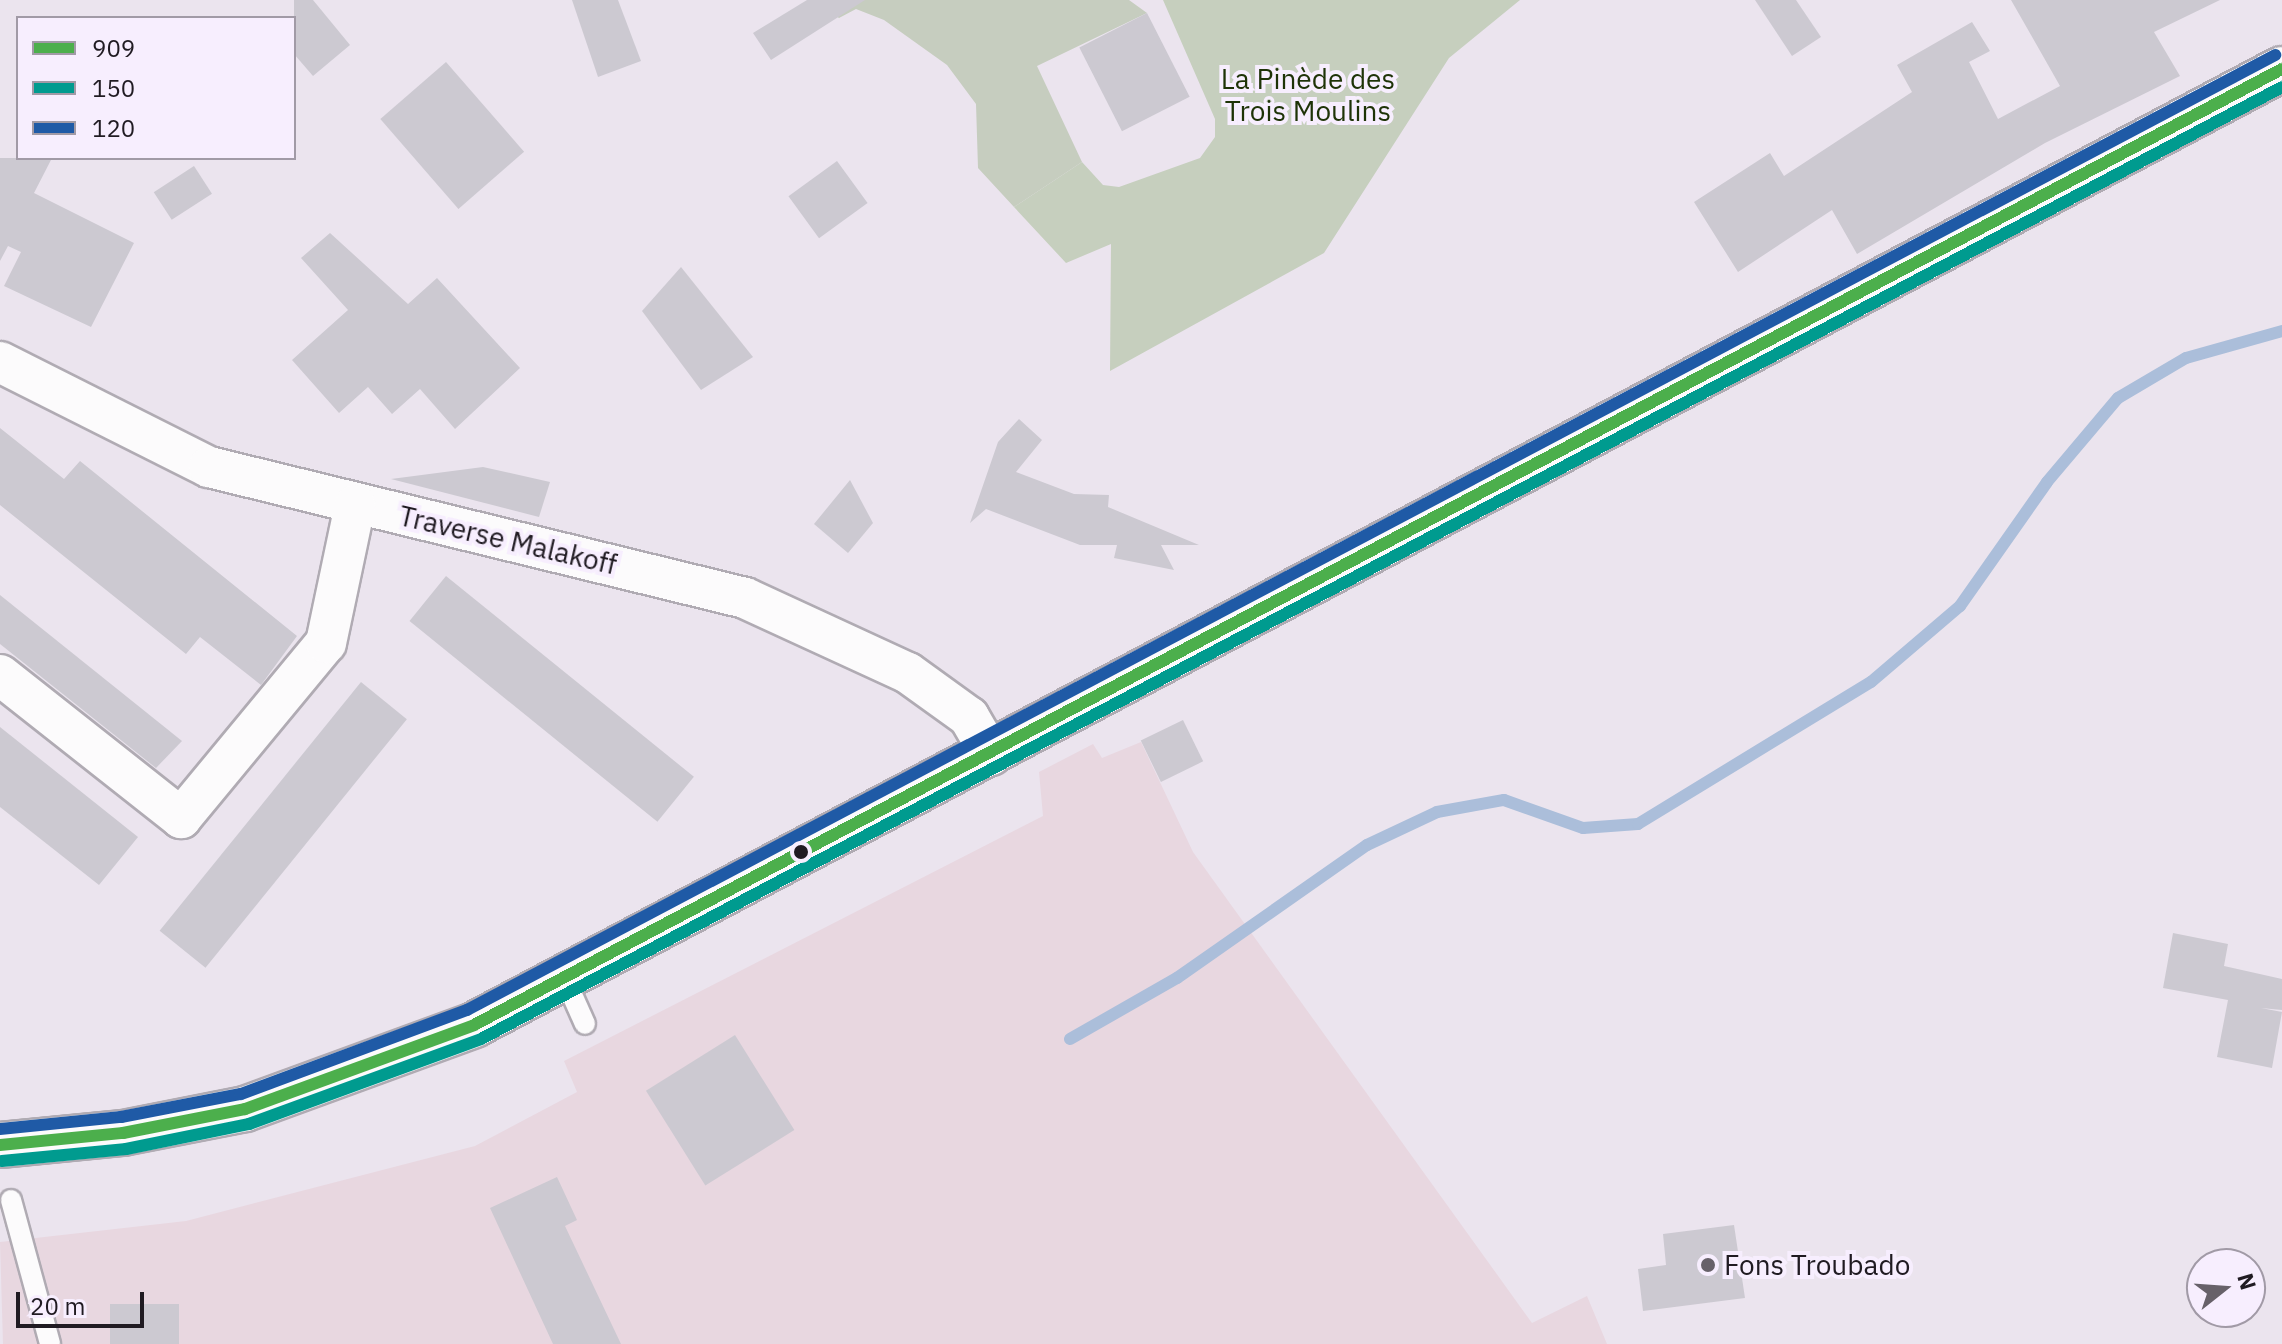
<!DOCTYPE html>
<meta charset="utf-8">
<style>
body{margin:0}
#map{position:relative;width:2282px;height:1344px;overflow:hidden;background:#ebe4ee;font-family:"IBM Plex Sans",sans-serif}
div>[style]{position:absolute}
.education>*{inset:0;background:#e8d7e0}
.green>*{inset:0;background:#c6cdbf}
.forest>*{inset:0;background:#c6cfbe}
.stream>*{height:12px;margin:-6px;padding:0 6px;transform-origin:6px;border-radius:6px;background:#abbeda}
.building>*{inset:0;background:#ccc9d1;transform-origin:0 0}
.roads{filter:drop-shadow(2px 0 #b0abb3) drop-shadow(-2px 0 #b0abb3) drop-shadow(0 2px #b0abb3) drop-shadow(0 -2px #b0abb3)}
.service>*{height:20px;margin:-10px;padding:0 10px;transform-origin:10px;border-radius:10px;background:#fcfbfc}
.minor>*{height:40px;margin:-20px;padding:0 20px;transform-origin:20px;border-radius:20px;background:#fcfbfc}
.secondary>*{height:44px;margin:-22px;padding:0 22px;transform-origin:22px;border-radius:22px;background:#fcfbfc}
.bus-1>*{height:12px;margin:-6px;padding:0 6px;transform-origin:6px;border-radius:6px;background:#4caf4c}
.bus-2>*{height:12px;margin:-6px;padding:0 6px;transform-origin:6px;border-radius:6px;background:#009b8f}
.bus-3>*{height:12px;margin:-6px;padding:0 6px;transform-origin:6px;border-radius:6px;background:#1f5aa6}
.dots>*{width:22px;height:22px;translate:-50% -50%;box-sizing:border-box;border:4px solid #f7eefe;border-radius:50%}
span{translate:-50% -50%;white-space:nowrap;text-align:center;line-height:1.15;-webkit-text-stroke:8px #f7eefe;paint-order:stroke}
.park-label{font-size:28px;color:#1e3307}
.street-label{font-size:28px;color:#201b22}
.poi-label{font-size:28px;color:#201b22}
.left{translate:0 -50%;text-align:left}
.legend{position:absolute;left:16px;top:16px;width:280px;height:144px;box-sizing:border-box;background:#f7eefe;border:2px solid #a19aa6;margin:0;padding:10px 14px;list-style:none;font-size:24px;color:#201b22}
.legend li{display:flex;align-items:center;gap:16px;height:40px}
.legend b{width:40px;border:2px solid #a19aa6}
.north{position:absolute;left:2186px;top:1248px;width:80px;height:80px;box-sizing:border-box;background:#f7eefe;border:2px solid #a19aa6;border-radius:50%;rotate:73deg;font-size:22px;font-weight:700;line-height:32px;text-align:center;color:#201b22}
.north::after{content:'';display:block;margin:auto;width:28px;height:36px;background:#676169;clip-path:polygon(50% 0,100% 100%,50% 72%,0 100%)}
.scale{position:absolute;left:16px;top:1292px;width:128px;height:36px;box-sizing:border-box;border:4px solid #201b22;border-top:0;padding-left:10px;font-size:24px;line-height:28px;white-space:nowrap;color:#201b22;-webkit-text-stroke:6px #f7eefe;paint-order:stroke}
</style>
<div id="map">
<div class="education">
<div style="clip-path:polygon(1141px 742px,1193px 852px,1532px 1323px,1587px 1296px,1607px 1344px,3px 1344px,0 1242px,186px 1221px,475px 1146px,577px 1092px,564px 1061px,1043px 816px,1039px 772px,1093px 744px,1102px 758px)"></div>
</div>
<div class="green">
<div style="clip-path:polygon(814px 0,1129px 0,1147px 13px,1037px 66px,1082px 162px,1014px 207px,978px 168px,976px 104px,947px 65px,884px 20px,856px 9px,839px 18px)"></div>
</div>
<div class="forest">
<div style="clip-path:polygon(1163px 0,1520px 0,1449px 58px,1324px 253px,1110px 371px,1111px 244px,1066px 263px,1014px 207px,1082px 162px,1103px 185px,1119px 187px,1200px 158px,1215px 137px,1215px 119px)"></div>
</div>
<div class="stream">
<div style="left:1070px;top:1039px;width:123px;rotate:-29.7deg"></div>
<div style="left:1177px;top:978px;width:232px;rotate:-35deg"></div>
<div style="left:1367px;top:845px;width:77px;rotate:-25.2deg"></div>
<div style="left:1437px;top:812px;width:68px;rotate:-10.2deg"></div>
<div style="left:1504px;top:800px;width:84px;rotate:19.5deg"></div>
<div style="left:1583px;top:828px;width:55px;rotate:-4.2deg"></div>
<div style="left:1638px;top:824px;width:273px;rotate:-31.4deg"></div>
<div style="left:1871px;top:682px;width:117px;rotate:-40.5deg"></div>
<div style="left:1960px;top:606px;width:151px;rotate:-54.9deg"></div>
<div style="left:2047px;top:482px;width:110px;rotate:-49.8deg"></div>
<div style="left:2118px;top:398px;width:79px;rotate:-30.5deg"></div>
<div style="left:2186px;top:358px;width:100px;rotate:-15.7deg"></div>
</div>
<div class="building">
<div style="clip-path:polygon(294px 0,313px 0,350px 45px,313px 76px,294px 54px)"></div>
<div style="clip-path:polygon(572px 0,618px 0,641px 61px,598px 77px)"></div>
<div style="clip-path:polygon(807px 0,865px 0,771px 60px,753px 33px)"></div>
<div style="clip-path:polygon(1755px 0,1796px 0,1821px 37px,1792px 56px)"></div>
<div style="clip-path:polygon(2011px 0,2220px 0,2154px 32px,2180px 76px,2045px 143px,1857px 254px,1832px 210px,1738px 272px,1694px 202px,1770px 153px,1784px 176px,1912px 92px,1897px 65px,1972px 22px,1990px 51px,1969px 62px,1998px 119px,2060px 86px)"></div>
<div style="left:1147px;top:13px;width:94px;height:76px;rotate:63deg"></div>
<div style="left:446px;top:62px;width:119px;height:87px;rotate:49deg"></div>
<div style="clip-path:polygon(0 158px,52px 158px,34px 193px,134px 243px,91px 327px,4px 286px,21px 252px,8px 246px,0 261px)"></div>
<div style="left:837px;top:161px;width:52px;height:60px;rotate:54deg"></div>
<div style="left:194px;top:166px;width:33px;height:48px;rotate:57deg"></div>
<div style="clip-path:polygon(330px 233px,408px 304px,437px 278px,520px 368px,455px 429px,420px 389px,392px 414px,368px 387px,339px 413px,292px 360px,348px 310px,301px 258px)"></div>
<div style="clip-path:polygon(681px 267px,753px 357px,701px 390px,642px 311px)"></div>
<div style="clip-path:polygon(1019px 419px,1042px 440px,1016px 472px,1074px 494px,1109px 495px,1108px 507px,1199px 545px,1161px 545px,1174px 570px,1114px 558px,1117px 545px,1080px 545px,986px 509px,970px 523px,998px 442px)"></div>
<div style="clip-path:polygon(0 428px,64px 479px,80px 461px,297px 636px,261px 685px,200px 637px,186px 654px,0 505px)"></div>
<div style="clip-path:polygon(483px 467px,550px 482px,539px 517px,391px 479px)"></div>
<div style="clip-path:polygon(850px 480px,873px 523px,848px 553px,814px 524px)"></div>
<div style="left:446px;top:576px;width:319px;height:58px;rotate:39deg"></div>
<div style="clip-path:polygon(0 595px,182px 741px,156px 768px,0 644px)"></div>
<div style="left:361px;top:682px;width:59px;height:320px;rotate:39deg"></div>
<div style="left:1183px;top:720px;width:46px;height:47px;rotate:64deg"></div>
<div style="clip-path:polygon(0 727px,138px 837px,99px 885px,0 807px)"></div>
<div style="clip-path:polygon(2173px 933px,2228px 944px,2224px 966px,2282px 979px,2282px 1010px,2261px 1008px,2282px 1012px,2272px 1068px,2217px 1057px,2228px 1000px,2163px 988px)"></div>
<div style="left:735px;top:1035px;width:112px;height:105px;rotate:58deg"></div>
<div style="clip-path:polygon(557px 1177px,577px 1220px,565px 1226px,621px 1344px,553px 1344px,490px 1208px)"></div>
<div style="clip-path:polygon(1734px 1225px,1745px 1298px,1643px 1311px,1638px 1269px,1666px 1265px,1663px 1234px)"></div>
<div style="left:110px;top:1304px;width:69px;height:40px"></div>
</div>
<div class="roads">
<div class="service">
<div style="left:565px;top:979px;width:49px;rotate:66deg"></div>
<div style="left:11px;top:1200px;width:149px;rotate:74.8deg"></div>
</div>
<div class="minor">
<div style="left:0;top:362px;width:234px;rotate:26.7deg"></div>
<div style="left:209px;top:467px;width:552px;rotate:13.73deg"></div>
<div style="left:745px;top:598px;width:179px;rotate:24.7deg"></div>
<div style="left:908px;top:673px;width:75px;rotate:35.8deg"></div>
<div style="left:969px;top:717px;width:44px;rotate:59.9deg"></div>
<div style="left:0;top:675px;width:231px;rotate:38.3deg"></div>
<div style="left:181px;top:818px;width:227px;rotate:-50.4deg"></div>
<div style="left:326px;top:643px;width:141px;rotate:-78.1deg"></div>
</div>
<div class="secondary">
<div style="left:0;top:1145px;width:124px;rotate:-5.6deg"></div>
<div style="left:123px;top:1133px;width:124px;rotate:-11.1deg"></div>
<div style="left:245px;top:1109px;width:244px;rotate:-20.1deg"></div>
<div style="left:474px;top:1025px;width:2045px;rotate:-27.87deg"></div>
</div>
</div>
<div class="bus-1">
<div style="left:0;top:1145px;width:124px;rotate:-5.6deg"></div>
<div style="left:123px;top:1133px;width:124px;rotate:-11.1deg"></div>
<div style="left:245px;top:1109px;width:244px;rotate:-20.1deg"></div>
<div style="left:474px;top:1025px;width:2045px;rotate:-27.87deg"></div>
</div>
<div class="bus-2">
<div style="left:2px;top:1161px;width:125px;rotate:-5.5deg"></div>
<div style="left:126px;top:1149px;width:126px;rotate:-11.5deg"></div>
<div style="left:249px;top:1124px;width:247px;rotate:-20.1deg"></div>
<div style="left:481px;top:1039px;width:2037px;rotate:-27.86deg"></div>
</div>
<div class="bus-3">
<div style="left:0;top:1129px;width:122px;rotate:-5.7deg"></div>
<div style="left:121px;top:1117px;width:122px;rotate:-10.9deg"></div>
<div style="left:241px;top:1094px;width:241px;rotate:-20.4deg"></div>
<div style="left:467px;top:1010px;width:2045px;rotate:-27.84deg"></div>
</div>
<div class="dots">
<div style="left:801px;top:852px;background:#201b22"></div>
<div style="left:1708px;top:1265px;background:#676169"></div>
</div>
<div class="park-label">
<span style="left:1308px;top:95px">La Pinède des<br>Trois Moulins</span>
</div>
<div class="street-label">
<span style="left:508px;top:540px;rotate:13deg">Traverse Malakoff</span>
</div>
<div class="poi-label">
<span class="left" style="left:1724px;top:1265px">Fons Troubado</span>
</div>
<ul class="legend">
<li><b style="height:10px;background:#4caf4c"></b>909</li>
<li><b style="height:10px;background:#009b8f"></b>150</li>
<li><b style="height:10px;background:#1f5aa6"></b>120</li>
</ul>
<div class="north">N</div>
<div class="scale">20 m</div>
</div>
